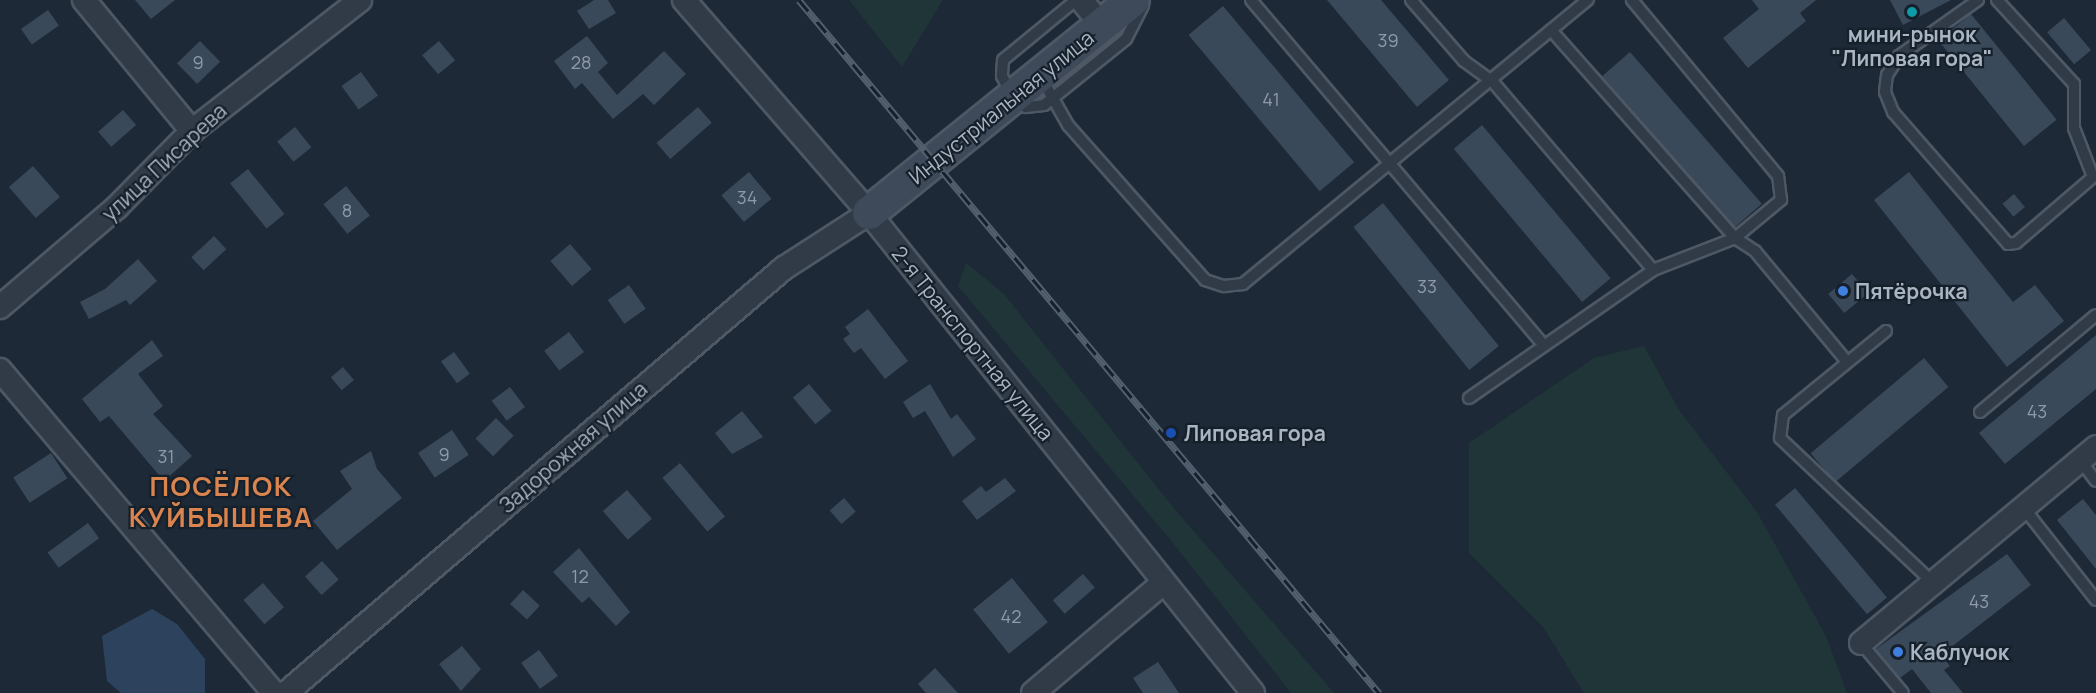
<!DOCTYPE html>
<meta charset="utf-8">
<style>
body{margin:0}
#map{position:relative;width:2096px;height:693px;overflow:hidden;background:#1d2936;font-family:Manrope,sans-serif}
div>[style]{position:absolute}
.green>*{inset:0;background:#1f3537}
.water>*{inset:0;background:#2d435d}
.building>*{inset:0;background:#3a4959;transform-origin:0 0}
.roads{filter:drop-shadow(2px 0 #4e5865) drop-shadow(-2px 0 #4e5865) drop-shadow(0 2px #4e5865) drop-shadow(0 -2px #4e5865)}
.lane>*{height:10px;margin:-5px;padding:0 5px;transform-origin:5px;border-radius:5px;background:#303b47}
.street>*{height:22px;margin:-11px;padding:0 11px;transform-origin:11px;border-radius:11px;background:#303b47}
.secondary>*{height:32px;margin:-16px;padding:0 16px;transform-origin:16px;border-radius:16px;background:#3e4a5a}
.rail>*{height:7px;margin-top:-3.5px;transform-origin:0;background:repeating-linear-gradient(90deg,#16202b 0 14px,#525f6e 0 28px);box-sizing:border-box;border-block:2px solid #525f6e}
.dots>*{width:16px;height:16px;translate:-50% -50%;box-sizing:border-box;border:3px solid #16202b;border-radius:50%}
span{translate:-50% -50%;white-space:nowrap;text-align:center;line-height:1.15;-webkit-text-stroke:4.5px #16202b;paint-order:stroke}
.number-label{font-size:18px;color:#8e9aa9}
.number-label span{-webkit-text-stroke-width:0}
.poi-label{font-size:21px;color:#aab5c4;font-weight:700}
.left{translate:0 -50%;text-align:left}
.street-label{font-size:21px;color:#aab5c4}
.district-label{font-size:27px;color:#da854f;font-weight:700;letter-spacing:1.5px}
</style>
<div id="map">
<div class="green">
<div style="clip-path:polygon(849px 0,943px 0,902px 67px)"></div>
<div style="clip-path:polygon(966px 263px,1004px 294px,1172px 506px,1334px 693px,1291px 693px,1173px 543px,958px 286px)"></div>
<div style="clip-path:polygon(1644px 346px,1679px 410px,1757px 512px,1826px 636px,1847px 693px,1584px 693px,1543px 627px,1469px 553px,1469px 443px,1594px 358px)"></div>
</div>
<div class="water">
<div style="clip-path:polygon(152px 609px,177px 624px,205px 659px,205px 693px,121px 693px,107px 681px,102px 636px)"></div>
</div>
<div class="building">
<div style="clip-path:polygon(135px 0,175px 0,151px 19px)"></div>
<div style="clip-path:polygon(594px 0,608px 0,616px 13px,589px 29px,577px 11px)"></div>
<div style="clip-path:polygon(1327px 0,1381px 0,1449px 80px,1417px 107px)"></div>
<div style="clip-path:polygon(1752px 0,1816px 0,1800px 13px,1806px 21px,1748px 68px,1723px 38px,1759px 9px)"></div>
<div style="clip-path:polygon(1890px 0,1951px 0,1903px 25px)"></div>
<div style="left:1223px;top:6px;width:204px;height:45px;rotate:50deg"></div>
<div style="left:48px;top:10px;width:19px;height:33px;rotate:55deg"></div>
<div style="left:1971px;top:14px;width:136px;height:42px;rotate:51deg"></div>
<div style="left:2064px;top:18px;width:42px;height:22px;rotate:50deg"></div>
<div style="clip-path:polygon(587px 36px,608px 63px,598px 72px,617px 95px,664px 51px,686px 74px,654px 105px,643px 94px,613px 119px,582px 83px,575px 89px,554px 61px)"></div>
<div style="left:200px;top:41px;width:29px;height:32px;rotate:46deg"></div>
<div style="left:439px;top:41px;width:25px;height:22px;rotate:50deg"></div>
<div style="left:1630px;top:52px;width:201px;height:37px;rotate:49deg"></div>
<div style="left:361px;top:72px;width:29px;height:24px;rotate:54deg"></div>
<div style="left:698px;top:107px;width:21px;height:55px;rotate:49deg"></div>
<div style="left:123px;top:110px;width:20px;height:33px;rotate:49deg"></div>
<div style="left:1482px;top:125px;width:200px;height:37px;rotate:50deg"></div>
<div style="left:295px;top:127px;width:26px;height:23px;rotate:51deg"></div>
<div style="left:33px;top:166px;width:41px;height:32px;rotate:49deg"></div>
<div style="left:248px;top:169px;width:58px;height:23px;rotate:51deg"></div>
<div style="left:749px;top:172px;width:35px;height:36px;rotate:50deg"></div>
<div style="clip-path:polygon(1909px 172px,2013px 302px,2035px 285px,2064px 321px,2007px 367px,1874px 200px)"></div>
<div style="left:346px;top:186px;width:38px;height:29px;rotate:51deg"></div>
<div style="left:2014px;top:194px;width:17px;height:15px;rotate:50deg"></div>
<div style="left:1383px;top:203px;width:184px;height:38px;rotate:51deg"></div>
<div style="left:214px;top:236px;width:18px;height:31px;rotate:47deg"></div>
<div style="left:570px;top:244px;width:33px;height:26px;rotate:49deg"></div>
<div style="clip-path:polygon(138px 259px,157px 281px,130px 305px,126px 300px,89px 319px,80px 302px,105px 289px)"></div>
<div style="left:1852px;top:274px;width:25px;height:31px;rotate:50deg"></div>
<div style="left:629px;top:285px;width:29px;height:26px;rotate:55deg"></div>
<div style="clip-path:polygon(868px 309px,908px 361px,885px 379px,861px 348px,854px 353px,843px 339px,850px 334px,845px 327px)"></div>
<div style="left:569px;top:332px;width:25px;height:31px;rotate:53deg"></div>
<div style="clip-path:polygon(2096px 335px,2096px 389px,2005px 464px,1979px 433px)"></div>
<div style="clip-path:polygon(152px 340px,163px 356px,138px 374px,163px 406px,153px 414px,192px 456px,164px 481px,109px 416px,100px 422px,82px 399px)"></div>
<div style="left:454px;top:352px;width:27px;height:16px;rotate:54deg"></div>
<div style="left:1924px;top:358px;width:38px;height:148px;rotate:50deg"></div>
<div style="left:343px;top:367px;width:17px;height:16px;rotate:50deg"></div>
<div style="left:809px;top:384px;width:35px;height:21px;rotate:50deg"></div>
<div style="clip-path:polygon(930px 384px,951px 419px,957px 414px,976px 439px,953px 457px,925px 411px,913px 418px,903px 402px)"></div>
<div style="left:510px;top:387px;width:25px;height:23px;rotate:53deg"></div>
<div style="clip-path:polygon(742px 411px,763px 437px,732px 454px,715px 433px)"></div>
<div style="left:496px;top:418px;width:25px;height:29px;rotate:45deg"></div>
<div style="left:452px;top:430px;width:30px;height:41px;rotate:56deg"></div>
<div style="clip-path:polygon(371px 451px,377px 469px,402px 498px,337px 550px,313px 521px,352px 489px,340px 471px)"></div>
<div style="left:51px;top:453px;width:30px;height:45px;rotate:57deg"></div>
<div style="left:680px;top:463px;width:70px;height:23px;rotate:50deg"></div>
<div style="clip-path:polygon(1005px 478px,1016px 491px,977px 520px,962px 501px,981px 486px,986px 492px)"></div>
<div style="left:1795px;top:488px;width:143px;height:26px;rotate:50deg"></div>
<div style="left:627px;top:490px;width:38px;height:32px;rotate:49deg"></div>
<div style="left:844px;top:498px;width:18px;height:19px;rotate:49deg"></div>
<div style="clip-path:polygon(2083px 499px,2096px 515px,2096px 569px,2057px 520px)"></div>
<div style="left:88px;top:523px;width:19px;height:50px;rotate:54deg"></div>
<div style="clip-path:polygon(579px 548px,630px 612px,616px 626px,589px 597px,582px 603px,553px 572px)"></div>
<div style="clip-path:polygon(2007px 554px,2031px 585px,1941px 655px,1950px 666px,1944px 670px,1963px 693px,1931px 693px,1912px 669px,1900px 678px,1876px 649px)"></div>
<div style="left:322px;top:561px;width:25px;height:23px;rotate:48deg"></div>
<div style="left:1083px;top:574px;width:18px;height:40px;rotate:49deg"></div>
<div style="left:1012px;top:578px;width:57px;height:50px;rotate:51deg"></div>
<div style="left:263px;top:583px;width:32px;height:26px;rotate:49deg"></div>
<div style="left:523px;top:590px;width:23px;height:19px;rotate:43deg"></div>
<div style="clip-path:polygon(462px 646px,481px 669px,461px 691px,439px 664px)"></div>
<div style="left:539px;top:650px;width:32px;height:22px;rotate:54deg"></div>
<div style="clip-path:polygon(1158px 662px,1179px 693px,1143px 693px,1133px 678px)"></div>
<div style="clip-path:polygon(935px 668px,958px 693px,926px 693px,918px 684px)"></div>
</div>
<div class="roads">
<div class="lane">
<div style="left:1076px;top:0;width:94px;rotate:140.6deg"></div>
<div style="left:1003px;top:60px;width:16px;rotate:94deg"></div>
<div style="left:1002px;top:76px;width:25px;rotate:63deg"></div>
<div style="left:1013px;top:98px;width:16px;rotate:35deg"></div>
<div style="left:1026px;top:107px;width:18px;rotate:-6deg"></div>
<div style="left:1044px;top:105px;width:105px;rotate:-38.8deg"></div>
<div style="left:1126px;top:39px;width:37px;rotate:-63deg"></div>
<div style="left:1251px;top:0;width:453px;rotate:49.7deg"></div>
<div style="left:1411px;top:0;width:81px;rotate:49deg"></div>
<div style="left:1464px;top:61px;width:36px;rotate:36deg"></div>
<div style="left:1493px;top:82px;width:247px;rotate:49.6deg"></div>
<div style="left:1978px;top:0;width:97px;rotate:144.7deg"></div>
<div style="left:1899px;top:56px;width:22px;rotate:122deg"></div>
<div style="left:1887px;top:75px;width:17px;rotate:97deg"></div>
<div style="left:1885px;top:92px;width:22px;rotate:68deg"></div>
<div style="left:1893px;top:112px;width:175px;rotate:48.9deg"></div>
<div style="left:2008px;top:244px;width:8px;rotate:-7deg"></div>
<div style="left:2016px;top:243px;width:101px;rotate:-40.6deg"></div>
<div style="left:2093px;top:177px;width:53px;rotate:-111.2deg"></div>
<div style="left:2074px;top:128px;width:44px;rotate:-90deg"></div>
<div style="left:2074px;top:84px;width:114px;rotate:-132.5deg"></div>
<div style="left:1551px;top:30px;width:278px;rotate:48.5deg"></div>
<div style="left:1735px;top:238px;width:24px;rotate:33deg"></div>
<div style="left:1755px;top:251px;width:144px;rotate:50.3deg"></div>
<div style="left:1042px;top:79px;width:53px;rotate:60.5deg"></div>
<div style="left:1068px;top:125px;width:207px;rotate:48.5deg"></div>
<div style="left:1205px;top:280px;width:20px;rotate:18deg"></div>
<div style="left:1224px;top:286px;width:19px;rotate:-6deg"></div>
<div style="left:1243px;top:284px;width:447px;rotate:-39.5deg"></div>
<div style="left:1886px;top:331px;width:133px;rotate:140.8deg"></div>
<div style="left:1783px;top:415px;width:23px;rotate:97deg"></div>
<div style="left:1780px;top:438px;width:208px;rotate:43.4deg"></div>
<div style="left:1469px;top:398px;width:224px;rotate:-34.8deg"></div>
<div style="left:1653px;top:270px;width:88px;rotate:-21.3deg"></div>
<div style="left:1735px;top:238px;width:60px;rotate:-39.6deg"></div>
<div style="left:1781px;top:200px;width:24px;rotate:-97deg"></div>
<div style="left:1778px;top:176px;width:229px;rotate:-129.7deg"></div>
<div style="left:1980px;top:412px;width:151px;rotate:-39.9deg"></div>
<div style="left:2080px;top:460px;width:26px;rotate:53deg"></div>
<div style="left:2023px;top:507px;width:118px;rotate:51.9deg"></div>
<div style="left:1861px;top:643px;width:65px;rotate:50deg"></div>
</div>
<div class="street">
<div style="left:84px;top:0;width:170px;rotate:50.5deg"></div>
<div style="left:684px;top:0;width:282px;rotate:49deg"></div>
<div style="left:869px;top:213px;width:615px;rotate:51.34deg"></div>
<div style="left:1081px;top:0;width:33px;rotate:50deg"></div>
<div style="left:0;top:307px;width:154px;rotate:-40.5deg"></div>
<div style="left:117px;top:207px;width:107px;rotate:-45.4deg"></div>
<div style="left:192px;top:131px;width:213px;rotate:-37.9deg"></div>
<div style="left:0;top:370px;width:424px;rotate:49.7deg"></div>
<div style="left:1861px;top:643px;width:306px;rotate:-39.8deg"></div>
<div style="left:286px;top:693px;width:655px;rotate:-40.48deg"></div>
<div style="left:784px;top:268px;width:101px;rotate:-32.9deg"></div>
<div style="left:1033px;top:693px;width:170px;rotate:-40.2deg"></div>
</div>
<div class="secondary">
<div style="left:869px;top:213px;width:339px;rotate:-38.9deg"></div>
</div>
</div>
<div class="rail">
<div style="left:799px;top:0;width:904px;rotate:50.07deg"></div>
</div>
<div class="dots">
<div style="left:1912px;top:12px;background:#0f9aa8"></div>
<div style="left:1843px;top:291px;background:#3f7fe0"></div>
<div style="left:1171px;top:433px;background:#1a4fb4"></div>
<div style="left:1898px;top:652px;background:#3f7fe0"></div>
</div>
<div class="number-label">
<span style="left:1388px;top:40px">39</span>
<span style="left:198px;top:62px">9</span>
<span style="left:581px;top:62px">28</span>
<span style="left:1271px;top:99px">41</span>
<span style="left:747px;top:197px">34</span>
<span style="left:347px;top:210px">8</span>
<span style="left:1427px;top:286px">33</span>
<span style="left:2037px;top:411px">43</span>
<span style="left:444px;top:454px">9</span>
<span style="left:166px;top:456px">31</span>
<span style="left:580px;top:576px">12</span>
<span style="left:1979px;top:601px">43</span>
<span style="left:1011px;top:616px">42</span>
</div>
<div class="poi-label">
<span style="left:1912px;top:46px">мини-рынок<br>"Липовая гора"</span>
<span class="left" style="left:1855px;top:291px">Пятёрочка</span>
<span class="left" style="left:1184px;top:433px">Липовая гора</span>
<span class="left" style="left:1910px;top:652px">Каблучок</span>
</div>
<div class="street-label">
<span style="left:1001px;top:107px;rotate:-39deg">Индустриальная улица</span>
<span style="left:164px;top:162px;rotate:-43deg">улица Писарева</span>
<span style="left:973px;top:343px;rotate:51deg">2-я Транспортная улица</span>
<span style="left:573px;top:447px;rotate:-41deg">Задорожная улица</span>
</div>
<div class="district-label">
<span style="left:221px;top:501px">ПОСЁЛОК<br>КУЙБЫШЕВА</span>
</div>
</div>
